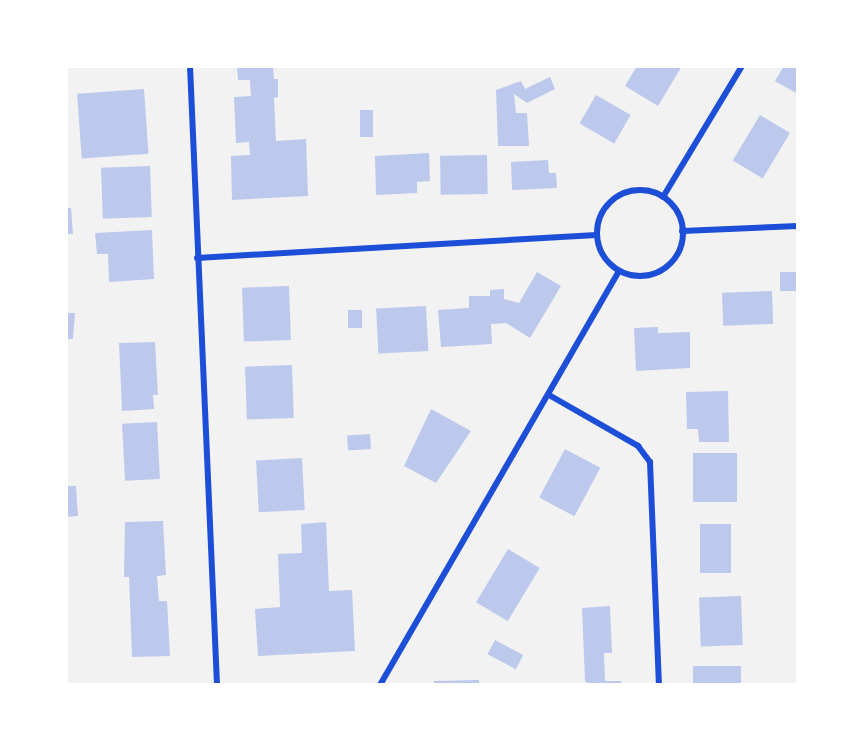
<!DOCTYPE html>
<style>
body{margin:0}
#map{position:relative;width:864px;height:751px;overflow:hidden;background:#f2f2f2;font-family:Signika,sans-serif}
div>[style]{position:absolute}
.building>*{inset:0;background:#bdc9ec;transform-origin:0 0}
.minor>*{height:6px;margin:-3px;padding:0 3px;transform-origin:3px;border-radius:3px;background:#1d4ed8}
.minor>.ring{margin:-3px;padding:0;box-sizing:content-box;background:none;border:6px solid #1d4ed8;border-radius:50%}
span{translate:-50% -50%;white-space:nowrap;text-align:center;line-height:1.15;-webkit-text-stroke:4.5px #fff;paint-order:stroke}
.frame{position:absolute;inset:0;border:68px solid #fff;pointer-events:none}
</style>
<div id="map">
<div class="building">
<div style="clip-path:polygon(237px 66px,273px 66px,274px 79px,278px 79px,278px 97px,274px 98px,276px 141px,306px 139px,308px 196px,232px 200px,231px 156px,250px 155px,249px 142px,236px 143px,234px 97px,251px 96px,250px 80px,238px 80px)"></div>
<div style="clip-path:polygon(637px 66px,682px 66px,658px 106px,625px 86px)"></div>
<div style="clip-path:polygon(784px 66px,798px 66px,798px 94px,775px 81px)"></div>
<div style="clip-path:polygon(550px 77px,555px 89px,527px 103px,514px 94px,516px 113px,527px 113px,529px 146px,498px 146px,496px 90px,521px 81px,525px 89px)"></div>
<div style="left:144px;top:89px;width:65px;height:67px;rotate:86deg"></div>
<div style="left:596px;top:95px;width:40px;height:33px;rotate:30deg"></div>
<div style="left:360px;top:110px;width:13px;height:27px"></div>
<div style="left:760px;top:115px;width:35px;height:53px;rotate:31deg"></div>
<div style="clip-path:polygon(429px 153px,430px 181px,417px 182px,417px 193px,376px 195px,375px 156px)"></div>
<div style="left:487px;top:155px;width:39px;height:47px;rotate:89deg"></div>
<div style="clip-path:polygon(548px 160px,549px 173px,556px 173px,557px 188px,512px 190px,511px 162px)"></div>
<div style="left:150px;top:166px;width:51px;height:49px;rotate:88deg"></div>
<div style="clip-path:polygon(66px 208px,71px 208px,73px 234px,66px 234px)"></div>
<div style="clip-path:polygon(152px 230px,154px 279px,109px 282px,108px 254px,97px 254px,95px 233px)"></div>
<div style="clip-path:polygon(537px 272px,561px 286px,530px 338px,506px 323px,491px 324px,492px 344px,441px 347px,438px 310px,469px 308px,469px 296px,490px 296px,490px 290px,504px 289px,504px 299px,519px 303px)"></div>
<div style="left:780px;top:272px;width:18px;height:19px"></div>
<div style="left:289px;top:286px;width:54px;height:47px;rotate:88deg"></div>
<div style="left:772px;top:291px;width:33px;height:50px;rotate:88deg"></div>
<div style="left:426px;top:306px;width:45px;height:50px;rotate:87deg"></div>
<div style="left:348px;top:310px;width:14px;height:18px"></div>
<div style="clip-path:polygon(66px 313px,75px 313px,73px 339px,66px 339px)"></div>
<div style="clip-path:polygon(658px 327px,658px 333px,690px 332px,690px 368px,636px 371px,634px 328px)"></div>
<div style="clip-path:polygon(155px 342px,158px 395px,153px 395px,154px 409px,122px 411px,119px 343px)"></div>
<div style="left:292px;top:365px;width:53px;height:47px;rotate:88deg"></div>
<div style="clip-path:polygon(728px 391px,729px 442px,699px 442px,698px 429px,687px 429px,686px 392px)"></div>
<div style="clip-path:polygon(431px 409px,471px 431px,436px 483px,404px 466px)"></div>
<div style="left:157px;top:422px;width:57px;height:35px;rotate:87deg"></div>
<div style="left:370px;top:434px;width:15px;height:23px;rotate:86deg"></div>
<div style="left:565px;top:449px;width:40px;height:55px;rotate:28deg"></div>
<div style="left:737px;top:453px;width:49px;height:44px;rotate:90deg"></div>
<div style="left:302px;top:458px;width:52px;height:46px;rotate:87deg"></div>
<div style="clip-path:polygon(66px 486px,76px 486px,78px 516px,66px 517px)"></div>
<div style="clip-path:polygon(163px 521px,166px 575px,157px 576px,159px 601px,167px 601px,170px 656px,132px 657px,129px 577px,124px 577px,125px 522px)"></div>
<div style="clip-path:polygon(326px 522px,329px 591px,352px 590px,355px 651px,258px 656px,255px 609px,280px 607px,278px 554px,302px 553px,301px 524px)"></div>
<div style="left:700px;top:524px;width:31px;height:49px"></div>
<div style="left:508px;top:549px;width:37px;height:62px;rotate:31deg"></div>
<div style="left:741px;top:596px;width:49px;height:42px;rotate:88deg"></div>
<div style="clip-path:polygon(610px 606px,612px 653px,604px 653px,605px 681px,621px 681px,622px 685px,590px 685px,585px 681px,582px 608px)"></div>
<div style="left:495px;top:640px;width:32px;height:16px;rotate:28deg"></div>
<div style="left:741px;top:666px;width:19px;height:48px;rotate:90deg"></div>
<div style="clip-path:polygon(479px 680px,479px 685px,434px 685px,434px 681px)"></div>
</div>
<div class="minor">
<div style="left:190px;top:66px;width:620px;rotate:87.5deg"></div>
<div class="ring" style="left:597px;top:190px;width:80px;height:80px"></div>
<div style="left:663px;top:197px;width:153px;rotate:-58.9deg"></div>
<div style="left:682px;top:231px;width:116px;rotate:-2.5deg"></div>
<div style="left:197px;top:258px;width:400px;rotate:-3.3deg"></div>
<div style="left:549px;top:395px;width:103px;rotate:29.8deg"></div>
<div style="left:638px;top:446px;width:20px;rotate:53deg"></div>
<div style="left:650px;top:462px;width:223px;rotate:87.7deg"></div>
<div style="left:380px;top:685px;width:478px;rotate:-60deg"></div>
</div>
<div class="frame"></div>
</div>
